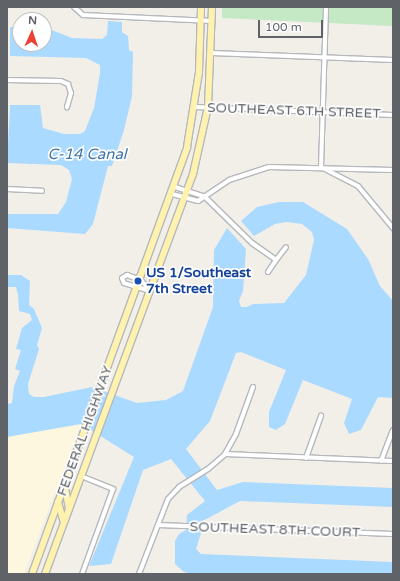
<!DOCTYPE html>
<style>
body{margin:0}
#map{position:relative;width:400px;height:581px;overflow:hidden;background:#f1efe8;font-family:"Varela Round",sans-serif}
div>[style]{position:absolute}
.commercial>*{inset:0;background:#fef7e0}
.green>*{inset:0;background:#c5e8c5}
.water>*{inset:0;background:#aadaff}
.roads{filter:drop-shadow(1px 0 #b5b8bc) drop-shadow(-1px 0 #b5b8bc) drop-shadow(0 1px #b5b8bc) drop-shadow(0 -1px #b5b8bc)}
.street>*{height:4px;margin:-2px;padding:0 2px;transform-origin:2px;border-radius:2px;background:#fff}
.primary>*{height:6px;margin:-3px;padding:0 3px;transform-origin:3px;border-radius:3px;background:#fff2af}
.dots>*{width:11px;height:11px;translate:-50% -50%;box-sizing:border-box;border:2px solid #fff;border-radius:50%}
span{translate:-50% -50%;white-space:nowrap;text-align:center;line-height:1.15;-webkit-text-stroke:3.5px #fff;paint-order:stroke}
.street-label{font-size:14px;color:#5f6368}
.transit-label{font-size:14px;color:#164399;font-weight:700}
.left{translate:0 -50%;text-align:left}
.water-label{font-size:15px;color:#4174aa;font-style:italic}
.frame{position:absolute;inset:0;border:8px solid #5f6368;pointer-events:none}
.north{position:absolute;left:12px;top:12px;width:40px;height:40px;box-sizing:border-box;background:#fff;border:1px solid #bfc1c3;border-radius:50%;rotate:3deg;font-size:11px;font-weight:700;line-height:16px;text-align:center;color:#5f6368}
.north::after{content:'';display:block;margin:auto;width:14px;height:18px;background:#ea4335;clip-path:polygon(50% 0,100% 100%,50% 72%,0 100%)}
.scale{position:absolute;left:258px;top:20px;width:65px;height:18px;box-sizing:border-box;border:2px solid #5f6368;border-top:0;padding-left:5px;font-size:12px;line-height:14px;white-space:nowrap;color:#5f6368;-webkit-text-stroke:3px #fff;paint-order:stroke}
</style>
<div id="map">
<div class="commercial">
<div style="clip-path:polygon(81px 424px,24px 574px,7px 574px,7px 437px)"></div>
</div>
<div class="green">
<div style="clip-path:polygon(222px 7px,393px 7px,393px 26px,222px 18px)"></div>
</div>
<div class="water">
<div style="clip-path:polygon(108px 21px,122px 22px,122px 32px,128px 36px,129px 50px,133px 52px,132px 96px,124px 130px,112px 166px,108px 166px,93px 224px,85px 234px,7px 228px,7px 214px,58px 214px,66px 202px,72px 179px,69px 170px,61px 165px,7px 163px,10px 105px,40px 105px,43px 128px,64px 134px,80px 134px,85px 131px,94px 108px,100px 73px,100px 65px,86px 58px,10px 56px,10px 27px,20px 27px,20px 44px,44px 44px,44px 27px,72px 38px,102px 39px,107px 35px)"></div>
<div style="clip-path:polygon(279px 202px,303px 202px,347px 229px,368px 259px,380px 286px,393px 301px,393px 398px,378px 397px,361px 430px,349px 434px,344px 423px,352px 399px,303px 380px,285px 424px,276px 430px,269px 427px,269px 412px,286px 370px,241px 352px,236px 353px,210px 421px,186px 449px,217px 490px,243px 482px,393px 488px,393px 507px,240px 501px,199px 523px,201px 533px,196px 549px,201px 554px,393px 562px,393px 574px,194px 574px,184px 572px,175px 564px,175px 541px,179px 534px,186px 530px,187px 515px,205px 501px,171px 459px,143px 470px,111px 564px,89px 566px,134px 457px,81px 424px,7px 437px,7px 404px,12px 403px,14px 386px,20px 371px,15px 369px,21px 350px,16px 349px,22px 328px,32px 320px,30px 314px,19px 311px,18px 295px,16px 287px,7px 287px,7px 275px,21px 275px,30px 281px,29px 305px,34px 309px,42px 328px,37px 345px,39px 349px,28px 384px,29px 394px,34px 397px,44px 397px,92px 387px,137px 403px,166px 400px,183px 391px,213px 307px,214px 250px,227px 228px,246px 249px,243px 291px,239px 301px,241px 307px,247px 307px,253px 304px,284px 303px,306px 275px,314px 240px,312px 232px,302px 224px,286px 222px,275px 224px,254px 236px,241px 221px,257px 207px)"></div>
</div>
<div class="roads">
<div class="street">
<div style="left:74px;top:7px;width:12px;rotate:42deg"></div>
<div style="left:83px;top:15px;width:129px;rotate:2.7deg"></div>
<div style="left:212px;top:53px;width:181px;rotate:2.2deg"></div>
<div style="left:7px;top:80px;width:54px;rotate:1.1deg"></div>
<div style="left:61px;top:81px;width:8px;rotate:23deg"></div>
<div style="left:68px;top:84px;width:9px;rotate:72deg"></div>
<div style="left:71px;top:93px;width:15px;rotate:106deg"></div>
<div style="left:195px;top:107px;width:198px;rotate:2.3deg"></div>
<div style="left:321px;top:167px;width:160px;rotate:-88.2deg"></div>
<div style="left:321px;top:167px;width:42px;rotate:27.2deg"></div>
<div style="left:358px;top:186px;width:55px;rotate:50.2deg"></div>
<div style="left:175px;top:187px;width:32px;rotate:18deg"></div>
<div style="left:205px;top:197px;width:66px;rotate:44.4deg"></div>
<div style="left:252px;top:243px;width:29px;rotate:35deg"></div>
<div style="left:276px;top:260px;width:16px;rotate:-52deg"></div>
<div style="left:7px;top:189px;width:35px;rotate:3deg"></div>
<div style="left:172px;top:194px;width:27px;rotate:15deg"></div>
<div style="left:198px;top:201px;width:37px;rotate:-34deg"></div>
<div style="left:229px;top:180px;width:42px;rotate:-18deg"></div>
<div style="left:269px;top:167px;width:124px;rotate:1.4deg"></div>
<div style="left:268px;top:272px;width:14px;rotate:-56deg"></div>
<div style="left:127px;top:275px;width:15px;rotate:20deg"></div>
<div style="left:141px;top:280px;width:14px;rotate:51deg"></div>
<div style="left:150px;top:291px;width:27px;rotate:-163deg"></div>
<div style="left:124px;top:283px;width:5px;rotate:-112deg"></div>
<div style="left:122px;top:278px;width:6px;rotate:-31deg"></div>
<div style="left:225px;top:454px;width:168px;rotate:2.4deg"></div>
<div style="left:306px;top:458px;width:45px;rotate:-70.3deg"></div>
<div style="left:381px;top:461px;width:33px;rotate:-69deg"></div>
<div style="left:81px;top:476px;width:35px;rotate:22deg"></div>
<div style="left:113px;top:489px;width:90px;rotate:110deg"></div>
<div style="left:158px;top:525px;width:235px;rotate:2.2deg"></div>
<div style="left:139px;top:574px;width:80px;rotate:-68.9deg"></div>
<div style="left:168px;top:499px;width:16px;rotate:-47deg"></div>
<div style="left:179px;top:487px;width:34px;rotate:-32deg"></div>
<div style="left:208px;top:469px;width:23px;rotate:-41deg"></div>
<div style="left:225px;top:454px;width:23px;rotate:-61deg"></div>
<div style="left:236px;top:434px;width:50px;rotate:-70.1deg"></div>
</div>
<div class="primary">
<div style="left:65px;top:488px;width:20px;rotate:79deg"></div>
<div style="left:58px;top:502px;width:19px;rotate:74deg"></div>
<div style="left:32px;top:574px;width:454px;rotate:-70deg"></div>
<div style="left:187px;top:147px;width:76px;rotate:-80.9deg"></div>
<div style="left:199px;top:72px;width:65px;rotate:-88.2deg"></div>
<div style="left:45px;top:574px;width:427px;rotate:-69.7deg"></div>
<div style="left:193px;top:174px;width:69px;rotate:-77.4deg"></div>
<div style="left:208px;top:107px;width:100px;rotate:-87.7deg"></div>
</div>
</div>
<div class="dots">
<div style="left:138px;top:281px;background:#1a4fb4"></div>
</div>
<div class="street-label">
<span style="left:294px;top:111px;rotate:2deg">SOUTHEAST 6TH STREET</span>
<span style="left:85px;top:431px;rotate:-70deg">FEDERAL HIGHWAY</span>
<span style="left:275px;top:530px;rotate:2deg">SOUTHEAST 8TH COURT</span>
</div>
<div class="transit-label">
<span class="left" style="left:146px;top:281px">US 1/Southeast<br>7th Street</span>
</div>
<div class="water-label">
<span style="left:87px;top:155px">C-14 Canal</span>
</div>
<div class="frame"></div>
<div class="north">N</div>
<div class="scale">100 m</div>
</div>
